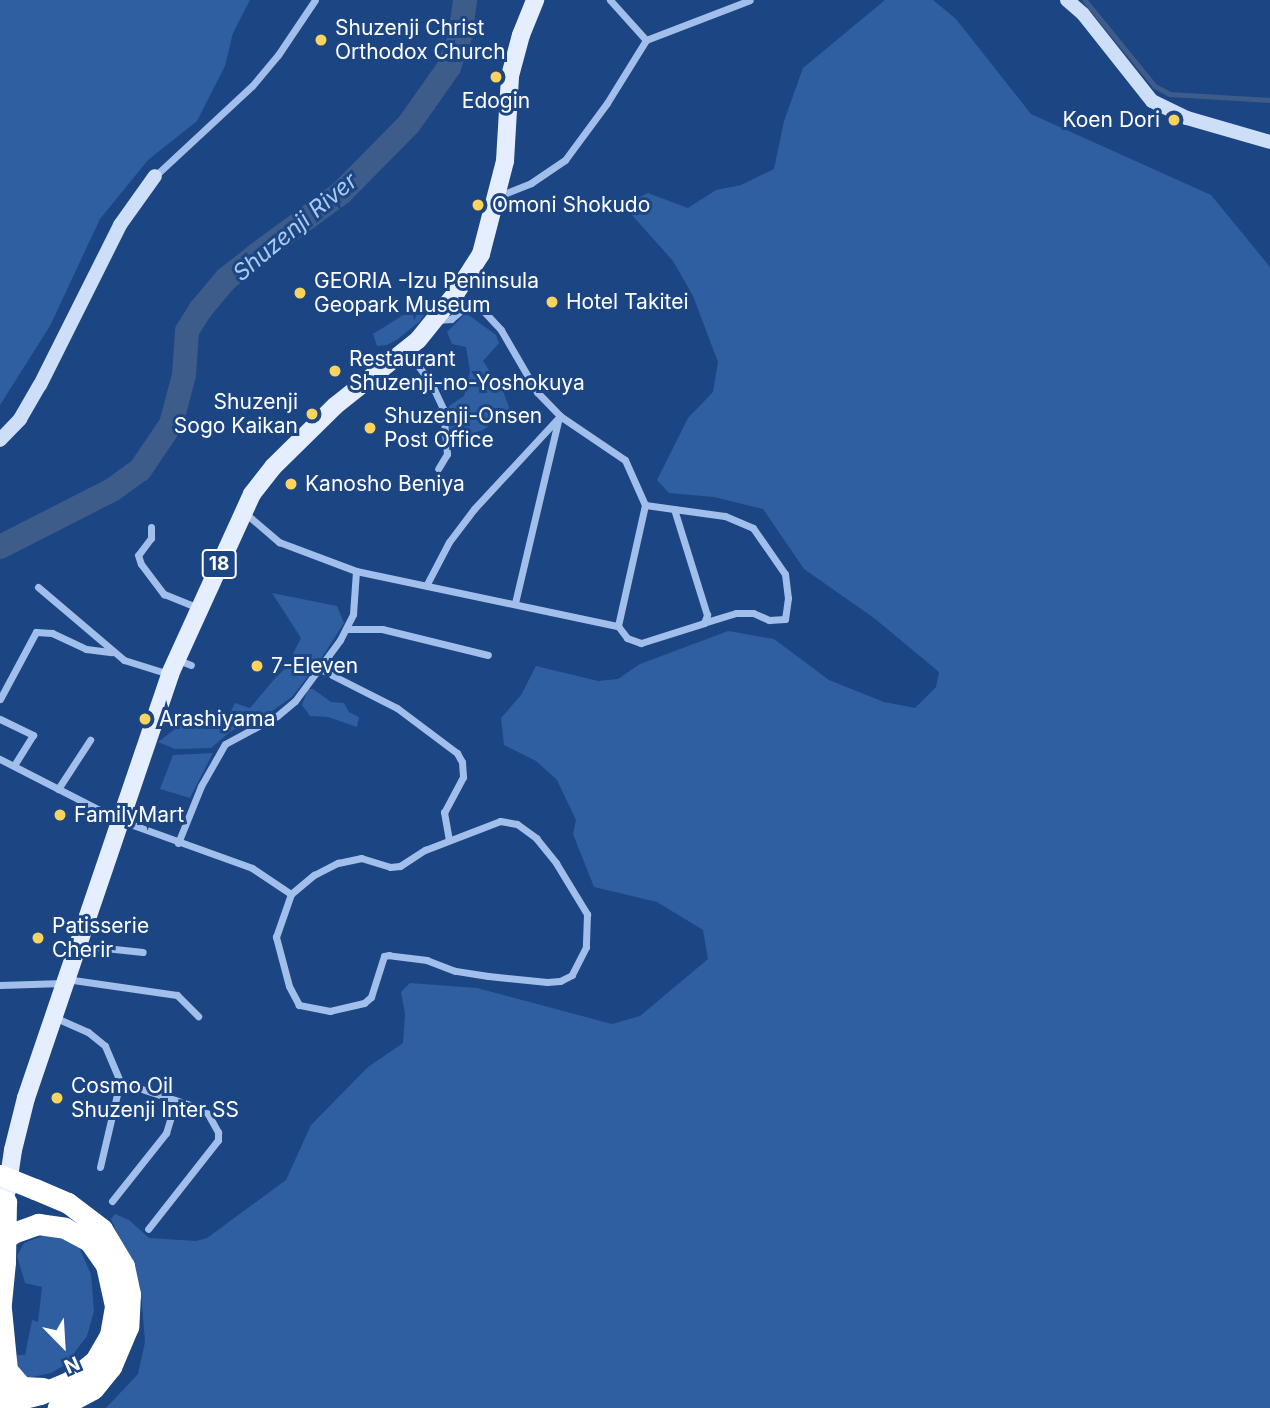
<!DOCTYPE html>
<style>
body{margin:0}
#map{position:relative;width:1270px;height:1408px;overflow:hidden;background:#1c4583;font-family:Inter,sans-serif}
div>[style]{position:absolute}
.green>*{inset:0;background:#2f5ea1}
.stream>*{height:4.5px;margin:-2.25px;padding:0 2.25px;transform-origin:2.25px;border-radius:2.25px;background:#3d5c8a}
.river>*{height:24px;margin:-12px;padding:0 12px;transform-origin:12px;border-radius:12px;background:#3d5c8a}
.street>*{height:7px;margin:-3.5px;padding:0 3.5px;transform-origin:3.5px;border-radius:3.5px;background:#a1bfea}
.secondary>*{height:14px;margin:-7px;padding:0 7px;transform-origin:7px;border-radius:7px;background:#cddef8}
.primary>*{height:18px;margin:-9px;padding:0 9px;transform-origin:9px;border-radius:9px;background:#e5eefe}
.highway>*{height:21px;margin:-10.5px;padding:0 10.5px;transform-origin:10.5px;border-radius:10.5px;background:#fff}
.highway-bridge>*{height:21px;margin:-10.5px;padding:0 10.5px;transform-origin:10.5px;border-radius:10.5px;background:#fff}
.dots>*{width:19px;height:19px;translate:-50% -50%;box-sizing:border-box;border:4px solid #1c4583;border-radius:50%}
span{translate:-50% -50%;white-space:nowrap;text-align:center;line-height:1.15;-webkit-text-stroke:6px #1c4583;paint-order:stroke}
.shield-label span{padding:2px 5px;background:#1c4583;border:2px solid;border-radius:5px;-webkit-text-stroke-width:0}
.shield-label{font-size:19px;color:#fff;font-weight:700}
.poi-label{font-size:21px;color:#fff}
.left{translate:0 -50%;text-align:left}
.right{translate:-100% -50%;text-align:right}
.water-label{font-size:23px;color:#acc9f2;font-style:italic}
.north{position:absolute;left:28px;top:1310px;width:70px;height:70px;-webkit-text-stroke:5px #1c4583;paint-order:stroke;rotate:156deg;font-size:19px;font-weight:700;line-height:28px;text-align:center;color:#fff}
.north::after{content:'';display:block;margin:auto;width:24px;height:32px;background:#fff;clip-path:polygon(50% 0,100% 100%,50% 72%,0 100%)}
</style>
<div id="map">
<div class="green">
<div style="clip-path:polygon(0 0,250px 0,233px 33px,225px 66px,197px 121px,148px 160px,100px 219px,50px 326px,0 405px)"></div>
<div style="clip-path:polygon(885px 0,933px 0,956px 19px,1031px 114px,1211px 195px,1270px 267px,1270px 1408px,106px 1408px,138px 1374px,145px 1342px,141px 1292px,111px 1219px,115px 1214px,129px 1220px,149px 1238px,196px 1241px,207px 1238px,286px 1180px,311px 1125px,368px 1067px,403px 1043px,405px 1014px,401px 992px,410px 983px,477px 988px,612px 1024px,640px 1016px,708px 959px,703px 930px,657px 902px,594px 887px,573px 834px,576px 820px,557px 780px,536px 761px,504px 745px,501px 718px,521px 695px,536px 666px,598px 681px,618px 679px,640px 664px,728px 631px,774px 639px,829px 680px,884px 702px,915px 708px,936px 687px,939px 672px,874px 618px,804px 569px,763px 509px,714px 497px,669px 493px,657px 480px,688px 418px,713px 392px,718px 362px,693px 296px,673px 261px,631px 214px,636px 199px,648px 193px,688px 208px,716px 190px,741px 185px,774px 169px,784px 121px,803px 68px)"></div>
<div style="clip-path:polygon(427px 300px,432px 304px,420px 321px,398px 339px,387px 345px,377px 346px,373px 334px)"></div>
<div style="clip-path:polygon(466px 313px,496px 335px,499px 343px,483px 361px,503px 391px,510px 410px,483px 430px,454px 439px,449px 427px,449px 406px,464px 396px,470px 371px,466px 347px,452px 344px,447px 332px)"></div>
<div style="clip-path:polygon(272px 593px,337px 606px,344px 623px,319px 662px,292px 697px,265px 716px,231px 731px,211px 748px,175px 749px,158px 742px,183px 723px,204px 726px,210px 710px,229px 715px,235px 703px,250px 708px,277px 676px,298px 658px,292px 656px,301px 638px)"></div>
<div style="clip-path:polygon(308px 689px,313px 689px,331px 702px,344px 703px,349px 712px,359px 717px,357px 727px,328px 717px,310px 716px,302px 705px)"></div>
<div style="clip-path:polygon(213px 753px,190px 798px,160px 789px,173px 755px)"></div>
<div style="clip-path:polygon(50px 1233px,78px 1245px,91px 1274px,94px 1311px,87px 1336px,65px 1365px,51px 1373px,28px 1378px,15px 1364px,17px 1355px,25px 1355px,32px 1320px,38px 1322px,42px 1287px,25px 1283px,17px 1256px,24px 1243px)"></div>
</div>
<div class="stream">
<div style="left:1085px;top:0;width:111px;rotate:50.9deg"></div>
<div style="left:1155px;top:86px;width:17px;rotate:28deg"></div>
<div style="left:1170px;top:94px;width:100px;rotate:3.4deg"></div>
</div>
<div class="river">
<div style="left:0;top:547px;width:126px;rotate:-27deg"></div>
<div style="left:112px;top:490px;width:34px;rotate:-36deg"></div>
<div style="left:140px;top:470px;width:55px;rotate:-56deg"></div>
<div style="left:171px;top:424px;width:51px;rotate:-75.1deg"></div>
<div style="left:184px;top:375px;width:44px;rotate:-86.1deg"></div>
<div style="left:187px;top:331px;width:25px;rotate:-58deg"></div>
<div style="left:200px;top:310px;width:40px;rotate:-50deg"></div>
<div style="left:226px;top:279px;width:37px;rotate:-38deg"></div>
<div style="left:255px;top:256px;width:107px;rotate:-36.2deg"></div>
<div style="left:341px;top:193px;width:97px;rotate:-45.4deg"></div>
<div style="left:409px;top:124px;width:70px;rotate:-54.9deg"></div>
<div style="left:449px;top:67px;width:33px;rotate:-70deg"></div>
<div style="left:460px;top:36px;width:36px;rotate:-82deg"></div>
</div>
<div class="street">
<div style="left:610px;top:0;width:54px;rotate:48deg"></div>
<div style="left:155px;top:176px;width:132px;rotate:-42.9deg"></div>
<div style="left:252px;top:86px;width:40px;rotate:-50deg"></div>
<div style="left:278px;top:55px;width:66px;rotate:-56.1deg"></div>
<div style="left:499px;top:196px;width:35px;rotate:-22deg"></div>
<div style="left:531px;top:183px;width:41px;rotate:-34.1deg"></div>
<div style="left:565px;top:160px;width:71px;rotate:-53.6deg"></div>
<div style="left:607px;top:103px;width:74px;rotate:-58.2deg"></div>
<div style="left:646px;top:40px;width:111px;rotate:-21deg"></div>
<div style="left:438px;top:320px;width:13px;rotate:-4deg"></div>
<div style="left:451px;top:319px;width:25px;rotate:-40deg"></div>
<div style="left:470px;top:303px;width:7px;rotate:8deg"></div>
<div style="left:477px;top:304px;width:35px;rotate:47deg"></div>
<div style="left:501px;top:330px;width:72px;rotate:59.9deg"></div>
<div style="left:537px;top:392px;width:33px;rotate:46deg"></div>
<div style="left:560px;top:416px;width:78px;rotate:34.1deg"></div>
<div style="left:625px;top:460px;width:49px;rotate:66deg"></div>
<div style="left:645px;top:505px;width:124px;rotate:102.6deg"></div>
<div style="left:407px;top:350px;width:43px;rotate:54.5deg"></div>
<div style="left:432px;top:385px;width:26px;rotate:65deg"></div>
<div style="left:443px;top:409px;width:45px;rotate:84.9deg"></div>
<div style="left:447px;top:454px;width:17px;rotate:121deg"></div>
<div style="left:674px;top:509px;width:51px;rotate:7.8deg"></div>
<div style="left:725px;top:516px;width:30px;rotate:23deg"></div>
<div style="left:753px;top:528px;width:56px;rotate:55.2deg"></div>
<div style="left:785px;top:574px;width:24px;rotate:83deg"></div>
<div style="left:788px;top:598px;width:21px;rotate:98deg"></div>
<div style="left:785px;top:619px;width:16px;rotate:176deg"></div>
<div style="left:769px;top:620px;width:17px;rotate:-156deg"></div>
<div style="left:753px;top:613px;width:17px;rotate:180deg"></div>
<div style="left:736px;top:613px;width:34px;rotate:163deg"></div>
<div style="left:245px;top:513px;width:45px;rotate:40.5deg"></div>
<div style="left:279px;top:542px;width:82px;rotate:20.6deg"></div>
<div style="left:356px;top:571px;width:268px;rotate:11.9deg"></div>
<div style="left:618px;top:626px;width:15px;rotate:53deg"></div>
<div style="left:627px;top:638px;width:15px;rotate:20deg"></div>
<div style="left:641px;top:643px;width:66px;rotate:-17.6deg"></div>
<div style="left:704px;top:623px;width:9px;rotate:-69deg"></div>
<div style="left:707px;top:615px;width:111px;rotate:-107.3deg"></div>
<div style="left:674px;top:509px;width:29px;rotate:-172deg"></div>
<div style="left:151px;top:527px;width:11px;rotate:90deg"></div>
<div style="left:151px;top:538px;width:21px;rotate:127deg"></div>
<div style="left:138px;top:555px;width:9px;rotate:72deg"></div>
<div style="left:141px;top:564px;width:38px;rotate:53deg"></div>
<div style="left:164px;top:594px;width:38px;rotate:22deg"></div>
<div style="left:427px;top:584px;width:47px;rotate:-62.4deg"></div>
<div style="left:449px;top:542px;width:41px;rotate:-52.9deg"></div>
<div style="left:474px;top:509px;width:127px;rotate:-47.2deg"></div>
<div style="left:38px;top:587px;width:113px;rotate:40.3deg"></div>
<div style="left:124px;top:660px;width:47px;rotate:17.3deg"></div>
<div style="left:515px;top:603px;width:191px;rotate:-76.7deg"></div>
<div style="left:346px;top:629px;width:36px"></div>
<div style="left:382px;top:629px;width:109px;rotate:13.8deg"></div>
<div style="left:176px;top:659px;width:16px;rotate:22deg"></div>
<div style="left:320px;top:669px;width:86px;rotate:26.9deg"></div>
<div style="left:397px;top:708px;width:75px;rotate:36.9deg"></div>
<div style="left:457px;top:753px;width:10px;rotate:61deg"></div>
<div style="left:462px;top:762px;width:15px;rotate:86deg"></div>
<div style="left:463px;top:777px;width:40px;rotate:118deg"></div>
<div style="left:444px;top:812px;width:27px;rotate:80deg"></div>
<div style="left:0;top:699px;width:76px;rotate:-61.8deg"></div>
<div style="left:36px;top:632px;width:16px;rotate:4deg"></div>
<div style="left:52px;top:633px;width:38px;rotate:25deg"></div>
<div style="left:86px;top:649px;width:26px;rotate:7deg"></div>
<div style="left:0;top:719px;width:37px;rotate:26deg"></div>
<div style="left:33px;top:735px;width:36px;rotate:122deg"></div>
<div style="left:0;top:759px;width:134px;rotate:27.1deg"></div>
<div style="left:119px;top:820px;width:141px;rotate:19.8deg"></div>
<div style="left:252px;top:868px;width:47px;rotate:33.7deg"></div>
<div style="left:58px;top:789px;width:59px;rotate:-56.9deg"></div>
<div style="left:500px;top:821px;width:17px;rotate:10deg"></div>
<div style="left:517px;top:824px;width:24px;rotate:36deg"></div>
<div style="left:536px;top:838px;width:32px;rotate:51deg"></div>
<div style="left:556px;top:863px;width:60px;rotate:58.7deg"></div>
<div style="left:587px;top:914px;width:33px;rotate:92deg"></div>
<div style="left:586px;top:947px;width:31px;rotate:117deg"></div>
<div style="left:572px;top:975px;width:13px;rotate:153deg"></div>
<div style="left:560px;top:981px;width:13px;rotate:176deg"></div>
<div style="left:547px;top:982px;width:59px;rotate:-174.2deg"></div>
<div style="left:488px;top:976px;width:33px;rotate:-171deg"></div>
<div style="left:455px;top:971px;width:30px;rotate:-159deg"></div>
<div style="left:427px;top:960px;width:38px;rotate:-173deg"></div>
<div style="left:389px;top:955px;width:5px;rotate:169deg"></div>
<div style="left:384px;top:956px;width:43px;rotate:107.6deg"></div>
<div style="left:371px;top:997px;width:9px;rotate:139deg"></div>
<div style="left:364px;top:1003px;width:35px;rotate:167deg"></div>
<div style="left:330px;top:1011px;width:32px;rotate:-169deg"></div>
<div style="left:299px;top:1005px;width:21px;rotate:-118deg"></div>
<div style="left:289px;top:986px;width:51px;rotate:-104.9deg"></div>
<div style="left:276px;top:937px;width:46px;rotate:-70.8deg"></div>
<div style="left:291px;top:894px;width:30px;rotate:-40deg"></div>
<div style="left:314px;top:875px;width:27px;rotate:-27deg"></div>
<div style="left:338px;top:863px;width:24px;rotate:-12deg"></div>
<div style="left:361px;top:858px;width:30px;rotate:17deg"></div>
<div style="left:390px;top:867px;width:10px;rotate:-6deg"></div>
<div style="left:400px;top:866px;width:30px;rotate:-33deg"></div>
<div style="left:425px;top:850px;width:80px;rotate:-21.1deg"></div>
<div style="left:178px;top:843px;width:61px;rotate:-68deg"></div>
<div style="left:201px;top:786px;width:48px;rotate:-60.3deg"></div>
<div style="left:225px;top:744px;width:59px;rotate:-28.3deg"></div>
<div style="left:277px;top:716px;width:23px;rotate:-40deg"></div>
<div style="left:295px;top:701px;width:76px;rotate:-53.6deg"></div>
<div style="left:340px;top:640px;width:29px;rotate:-63deg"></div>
<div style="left:353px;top:614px;width:43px;rotate:-86deg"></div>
<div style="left:77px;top:945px;width:66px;rotate:6.1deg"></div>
<div style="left:66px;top:979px;width:112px;rotate:8.2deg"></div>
<div style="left:177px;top:995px;width:30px;rotate:45deg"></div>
<div style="left:0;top:985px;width:63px;rotate:-1.8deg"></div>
<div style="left:54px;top:1017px;width:37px;rotate:24deg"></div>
<div style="left:88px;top:1032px;width:22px;rotate:39deg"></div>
<div style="left:105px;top:1046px;width:39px;rotate:67deg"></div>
<div style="left:120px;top:1082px;width:84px;rotate:18deg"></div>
<div style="left:200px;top:1108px;width:10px;rotate:37deg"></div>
<div style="left:208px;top:1114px;width:21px;rotate:61deg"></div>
<div style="left:218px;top:1132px;width:8px;rotate:90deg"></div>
<div style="left:218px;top:1140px;width:113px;rotate:128.2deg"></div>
<div style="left:100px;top:1167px;width:87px;rotate:-76.8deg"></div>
<div style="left:112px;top:1201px;width:87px;rotate:-51.5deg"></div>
<div style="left:166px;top:1133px;width:34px;rotate:-73deg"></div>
</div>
<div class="secondary">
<div style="left:1067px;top:0;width:21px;rotate:41deg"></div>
<div style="left:1083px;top:14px;width:111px;rotate:51.6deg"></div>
<div style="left:1152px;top:101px;width:39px;rotate:26deg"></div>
<div style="left:1187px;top:118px;width:86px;rotate:16.1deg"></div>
<div style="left:0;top:440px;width:29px;rotate:-46deg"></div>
<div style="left:20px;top:419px;width:39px;rotate:-60deg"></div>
<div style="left:40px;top:385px;width:179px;rotate:-63.4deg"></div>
<div style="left:120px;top:225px;width:60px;rotate:-54.5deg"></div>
</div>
<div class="primary">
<div style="left:7px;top:1191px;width:41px;rotate:-81.7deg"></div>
<div style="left:13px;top:1150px;width:54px;rotate:-76deg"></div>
<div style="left:26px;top:1098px;width:448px;rotate:-71.2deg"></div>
<div style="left:170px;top:674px;width:198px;rotate:-65.5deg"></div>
<div style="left:252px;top:494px;width:34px;rotate:-52deg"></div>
<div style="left:273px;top:467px;width:87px;rotate:-44.5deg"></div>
<div style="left:335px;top:406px;width:106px;rotate:-38.5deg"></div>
<div style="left:418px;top:340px;width:60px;rotate:-51deg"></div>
<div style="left:456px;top:293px;width:46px;rotate:-57.3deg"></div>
<div style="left:481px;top:254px;width:96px;rotate:-75.5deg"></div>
<div style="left:505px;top:161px;width:85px;rotate:-86.6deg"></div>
<div style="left:510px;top:76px;width:42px;rotate:-75deg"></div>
<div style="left:521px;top:35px;width:38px;rotate:-68deg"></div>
</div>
<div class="highway">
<div style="left:35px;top:1189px;width:36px;rotate:23deg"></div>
<div style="left:68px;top:1203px;width:43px;rotate:37.4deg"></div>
<div style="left:102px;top:1229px;width:43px;rotate:59.3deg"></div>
<div style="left:124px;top:1266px;width:29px;rotate:78deg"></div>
<div style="left:130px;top:1294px;width:33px;rotate:93deg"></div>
<div style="left:128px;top:1327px;width:43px;rotate:113deg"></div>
<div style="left:111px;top:1367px;width:28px;rotate:129deg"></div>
<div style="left:93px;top:1389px;width:40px;rotate:152deg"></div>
<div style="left:0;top:1199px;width:7px;rotate:27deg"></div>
<div style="left:6px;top:1202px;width:60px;rotate:91deg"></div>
<div style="left:5px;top:1262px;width:51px;rotate:95.6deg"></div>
<div style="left:1px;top:1309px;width:61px;rotate:84.4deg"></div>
<div style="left:7px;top:1370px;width:23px;rotate:49deg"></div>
<div style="left:22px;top:1387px;width:21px;rotate:3deg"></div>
<div style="left:0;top:1404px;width:41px;rotate:-14deg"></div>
<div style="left:40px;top:1394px;width:33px;rotate:-23deg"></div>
<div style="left:70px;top:1381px;width:32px;rotate:-39deg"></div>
<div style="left:95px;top:1361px;width:30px;rotate:-60deg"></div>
<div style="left:110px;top:1335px;width:29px;rotate:-80deg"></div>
<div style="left:115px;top:1306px;width:42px;rotate:-102.4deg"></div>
<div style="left:106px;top:1265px;width:29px;rotate:-125deg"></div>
<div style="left:89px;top:1241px;width:27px;rotate:-152deg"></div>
</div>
<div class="highway-bridge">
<div style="left:0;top:1175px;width:38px;rotate:22deg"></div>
<div style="left:0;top:1243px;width:16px;rotate:-38deg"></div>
<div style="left:13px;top:1233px;width:27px;rotate:-20deg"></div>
<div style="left:38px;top:1224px;width:27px;rotate:8deg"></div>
<div style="left:0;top:1380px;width:31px;rotate:65deg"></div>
</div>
<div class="dots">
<div style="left:321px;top:40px;background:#fbd45e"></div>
<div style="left:496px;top:77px;background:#fbd45e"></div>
<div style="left:1174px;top:120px;background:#fbd45e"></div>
<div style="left:478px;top:205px;background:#fbd45e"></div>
<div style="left:300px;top:293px;background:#fbd45e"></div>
<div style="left:552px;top:302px;background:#fbd45e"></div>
<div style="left:335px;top:371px;background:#fbd45e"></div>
<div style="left:312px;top:414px;background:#fbd45e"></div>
<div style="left:370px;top:428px;background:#fbd45e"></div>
<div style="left:291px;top:484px;background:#fbd45e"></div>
<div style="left:257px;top:666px;background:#fbd45e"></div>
<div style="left:145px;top:719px;background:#fbd45e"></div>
<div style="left:60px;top:815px;background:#fbd45e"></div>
<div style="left:38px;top:938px;background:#fbd45e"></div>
<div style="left:57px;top:1098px;background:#fbd45e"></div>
</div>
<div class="shield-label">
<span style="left:219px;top:564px">18</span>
</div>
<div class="poi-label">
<span class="left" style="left:335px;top:40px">Shuzenji Christ<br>Orthodox Church</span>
<span style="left:496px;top:101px">Edogin</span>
<span class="right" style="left:1160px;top:120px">Koen Dori</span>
<span class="left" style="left:492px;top:205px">Omoni Shokudo</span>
<span class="left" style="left:314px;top:293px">GEORIA -Izu Peninsula<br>Geopark Museum</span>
<span class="left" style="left:566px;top:302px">Hotel Takitei</span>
<span class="left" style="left:349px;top:371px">Restaurant<br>Shuzenji-no-Yoshokuya</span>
<span class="right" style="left:298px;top:414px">Shuzenji<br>Sogo Kaikan</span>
<span class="left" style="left:384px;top:428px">Shuzenji-Onsen<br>Post Office</span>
<span class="left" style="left:305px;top:484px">Kanosho Beniya</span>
<span class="left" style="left:271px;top:666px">7-Eleven</span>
<span class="left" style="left:159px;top:719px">Arashiyama</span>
<span class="left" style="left:74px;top:815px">FamilyMart</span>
<span class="left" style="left:52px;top:938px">Patisserie<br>Cherir</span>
<span class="left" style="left:71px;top:1098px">Cosmo Oil<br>Shuzenji Inter SS</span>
</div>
<div class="water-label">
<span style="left:295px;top:227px;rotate:-40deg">Shuzenji River</span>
</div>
<div class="north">N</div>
</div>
